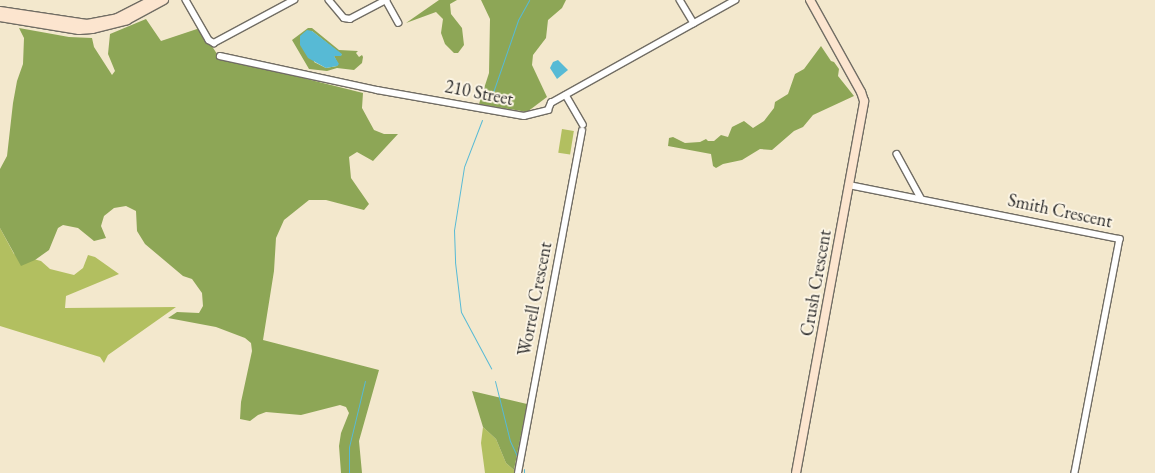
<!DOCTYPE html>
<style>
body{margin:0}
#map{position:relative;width:1155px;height:473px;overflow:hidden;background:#f3e8cd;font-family:"EB Garamond",serif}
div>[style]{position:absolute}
.green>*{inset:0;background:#b2bf60;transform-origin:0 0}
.forest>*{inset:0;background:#8da656}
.water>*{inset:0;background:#57bad5}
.stream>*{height:1px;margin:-0.5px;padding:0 0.5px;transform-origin:0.5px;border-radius:0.5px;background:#57bad5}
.roads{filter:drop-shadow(1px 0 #716d64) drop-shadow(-1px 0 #716d64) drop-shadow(0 1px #716d64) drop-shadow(0 -1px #716d64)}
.street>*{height:5.5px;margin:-2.75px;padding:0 2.75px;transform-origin:2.75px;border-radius:2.75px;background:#fff}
.secondary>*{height:8px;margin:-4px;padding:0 4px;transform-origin:4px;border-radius:4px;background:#fce5cf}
span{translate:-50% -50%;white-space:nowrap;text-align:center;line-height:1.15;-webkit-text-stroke:4px #fcf5e5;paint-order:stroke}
.street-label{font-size:18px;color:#2b2b2b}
</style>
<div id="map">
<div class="green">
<div style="left:562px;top:129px;width:12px;height:24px;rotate:9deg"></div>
<div style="clip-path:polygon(0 228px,14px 254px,41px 261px,50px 269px,74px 275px,83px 268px,88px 255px,95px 257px,119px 274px,66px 296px,65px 308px,176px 307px,108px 355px,104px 363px,100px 357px,0 326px)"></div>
<div style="clip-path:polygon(483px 427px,496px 439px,506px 463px,514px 470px,514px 473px,485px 473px,481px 443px)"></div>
</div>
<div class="forest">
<div style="clip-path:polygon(439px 0,457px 0,450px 4px,451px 14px,462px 28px,464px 45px,458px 53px,454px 53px,445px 44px,441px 33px,443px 19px,436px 12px,406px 23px)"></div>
<div style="clip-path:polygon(481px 0,566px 0,562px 8px,548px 20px,546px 38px,533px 55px,532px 65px,547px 97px,527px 112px,479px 104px,489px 73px,490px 19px)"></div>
<div style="clip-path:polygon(146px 19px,161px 41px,200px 28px,219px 57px,363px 93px,362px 108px,374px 130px,384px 134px,398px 134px,373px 161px,357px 152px,349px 157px,351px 178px,369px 204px,364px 210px,326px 200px,309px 200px,284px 220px,276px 238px,274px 271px,263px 340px,379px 370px,359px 441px,362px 473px,341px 473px,339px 446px,341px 433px,349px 413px,346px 407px,340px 405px,301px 415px,266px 412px,258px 415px,250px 421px,240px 419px,241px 402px,252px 351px,251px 343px,245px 338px,216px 327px,168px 318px,177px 312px,199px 313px,203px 306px,202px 293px,192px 279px,183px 276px,145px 244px,137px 231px,136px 211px,126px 206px,114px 208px,104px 216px,101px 226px,106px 238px,94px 241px,78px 228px,63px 225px,58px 228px,49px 250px,35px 260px,21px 266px,0 228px,0 169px,7px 156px,13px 103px,17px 81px,23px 64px,24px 38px,19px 28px,69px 37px,92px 38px,94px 47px,112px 75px,115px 71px,108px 54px,110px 34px)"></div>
<div style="clip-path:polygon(evenodd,308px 28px,312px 28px,339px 50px,358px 51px,356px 53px,359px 57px,362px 55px,363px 57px,362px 63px,354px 70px,337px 68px,327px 71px,309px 69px,292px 40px,308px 28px,312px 31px,342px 55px,334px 56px,338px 64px,337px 66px,326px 68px,314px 62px,312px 31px)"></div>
<div style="clip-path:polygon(821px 46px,831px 61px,834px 62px,839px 69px,838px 76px,854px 96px,813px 115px,803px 127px,794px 131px,772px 150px,760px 149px,742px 160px,723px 164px,716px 168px,713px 166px,711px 154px,668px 146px,669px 138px,673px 137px,685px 143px,700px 142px,706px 139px,708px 141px,714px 141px,721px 135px,728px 137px,732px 127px,744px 121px,753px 128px,764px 121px,774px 108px,775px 102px,788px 94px,795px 74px,804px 69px)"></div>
<div style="clip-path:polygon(472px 391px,527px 404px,514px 470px,506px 463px,496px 439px,483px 427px)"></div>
</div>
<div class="water">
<div style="clip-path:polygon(307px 30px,312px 31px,342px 54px,341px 56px,334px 56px,339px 64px,337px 66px,326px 68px,308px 58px,300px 45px,300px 36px)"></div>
<div style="clip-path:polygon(558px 60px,568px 70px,557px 79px,550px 68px,553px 62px)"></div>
</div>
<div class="stream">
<div style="left:490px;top:101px;width:86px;rotate:-70.9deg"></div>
<div style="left:518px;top:20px;width:23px;rotate:-61deg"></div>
<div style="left:482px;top:120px;width:50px;rotate:111deg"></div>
<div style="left:464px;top:167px;width:64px;rotate:99deg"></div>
<div style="left:454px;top:230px;width:32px;rotate:88deg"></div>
<div style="left:455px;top:262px;width:50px;rotate:83.2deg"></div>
<div style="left:461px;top:312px;width:64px;rotate:61.8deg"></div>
<div style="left:495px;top:381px;width:62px;rotate:76deg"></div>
<div style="left:510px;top:441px;width:17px;rotate:65deg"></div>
<div style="left:349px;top:473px;width:26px;rotate:-90deg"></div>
<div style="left:349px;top:447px;width:68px;rotate:-76.4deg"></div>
<div style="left:524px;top:473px;width:4px;rotate:-90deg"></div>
</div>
<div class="roads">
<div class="street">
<div style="left:186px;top:0;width:46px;rotate:60.1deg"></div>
<div style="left:209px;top:40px;width:6px;rotate:31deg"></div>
<div style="left:214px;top:43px;width:91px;rotate:-28.3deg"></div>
<div style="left:329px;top:0;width:23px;rotate:50deg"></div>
<div style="left:344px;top:18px;width:6px;rotate:9deg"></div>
<div style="left:350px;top:19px;width:41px;rotate:-27.8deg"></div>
<div style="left:386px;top:0;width:26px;rotate:61deg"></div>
<div style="left:680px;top:0;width:27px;rotate:59deg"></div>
<div style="left:220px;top:56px;width:161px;rotate:12.2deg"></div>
<div style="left:377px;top:90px;width:149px;rotate:10deg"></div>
<div style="left:524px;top:116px;width:25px;rotate:-14deg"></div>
<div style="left:548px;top:110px;width:8px;rotate:-67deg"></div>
<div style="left:551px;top:103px;width:211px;rotate:-29.2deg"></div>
<div style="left:566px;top:95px;width:34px;rotate:60deg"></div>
<div style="left:897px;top:154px;width:50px;rotate:61.4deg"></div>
<div style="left:849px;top:185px;width:276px;rotate:11.3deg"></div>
<div style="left:1120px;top:239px;width:238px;rotate:100.9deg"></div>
<div style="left:518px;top:473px;width:348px;rotate:-79.4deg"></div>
</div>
<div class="secondary">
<div style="left:0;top:11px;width:88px;rotate:8.5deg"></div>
<div style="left:87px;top:24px;width:31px;rotate:-11deg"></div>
<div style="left:117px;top:18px;width:39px;rotate:-27deg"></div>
<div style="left:0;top:17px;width:80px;rotate:9.3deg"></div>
<div style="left:79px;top:30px;width:13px;rotate:-4deg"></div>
<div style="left:92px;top:29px;width:36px;rotate:-14deg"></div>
<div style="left:127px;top:20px;width:42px;rotate:-28.4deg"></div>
<div style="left:796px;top:473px;width:378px;rotate:-79.6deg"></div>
<div style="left:864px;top:101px;width:9px;rotate:-108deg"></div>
<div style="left:861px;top:92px;width:105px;rotate:-119deg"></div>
</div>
</div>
<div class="street-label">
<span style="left:479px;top:93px;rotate:11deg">210 Street</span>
<span style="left:1060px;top:211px;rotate:12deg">Smith Crescent</span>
<span style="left:816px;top:283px;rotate:-80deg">Crush Crescent</span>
<span style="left:535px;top:299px;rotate:-79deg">Worrell Crescent</span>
</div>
</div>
